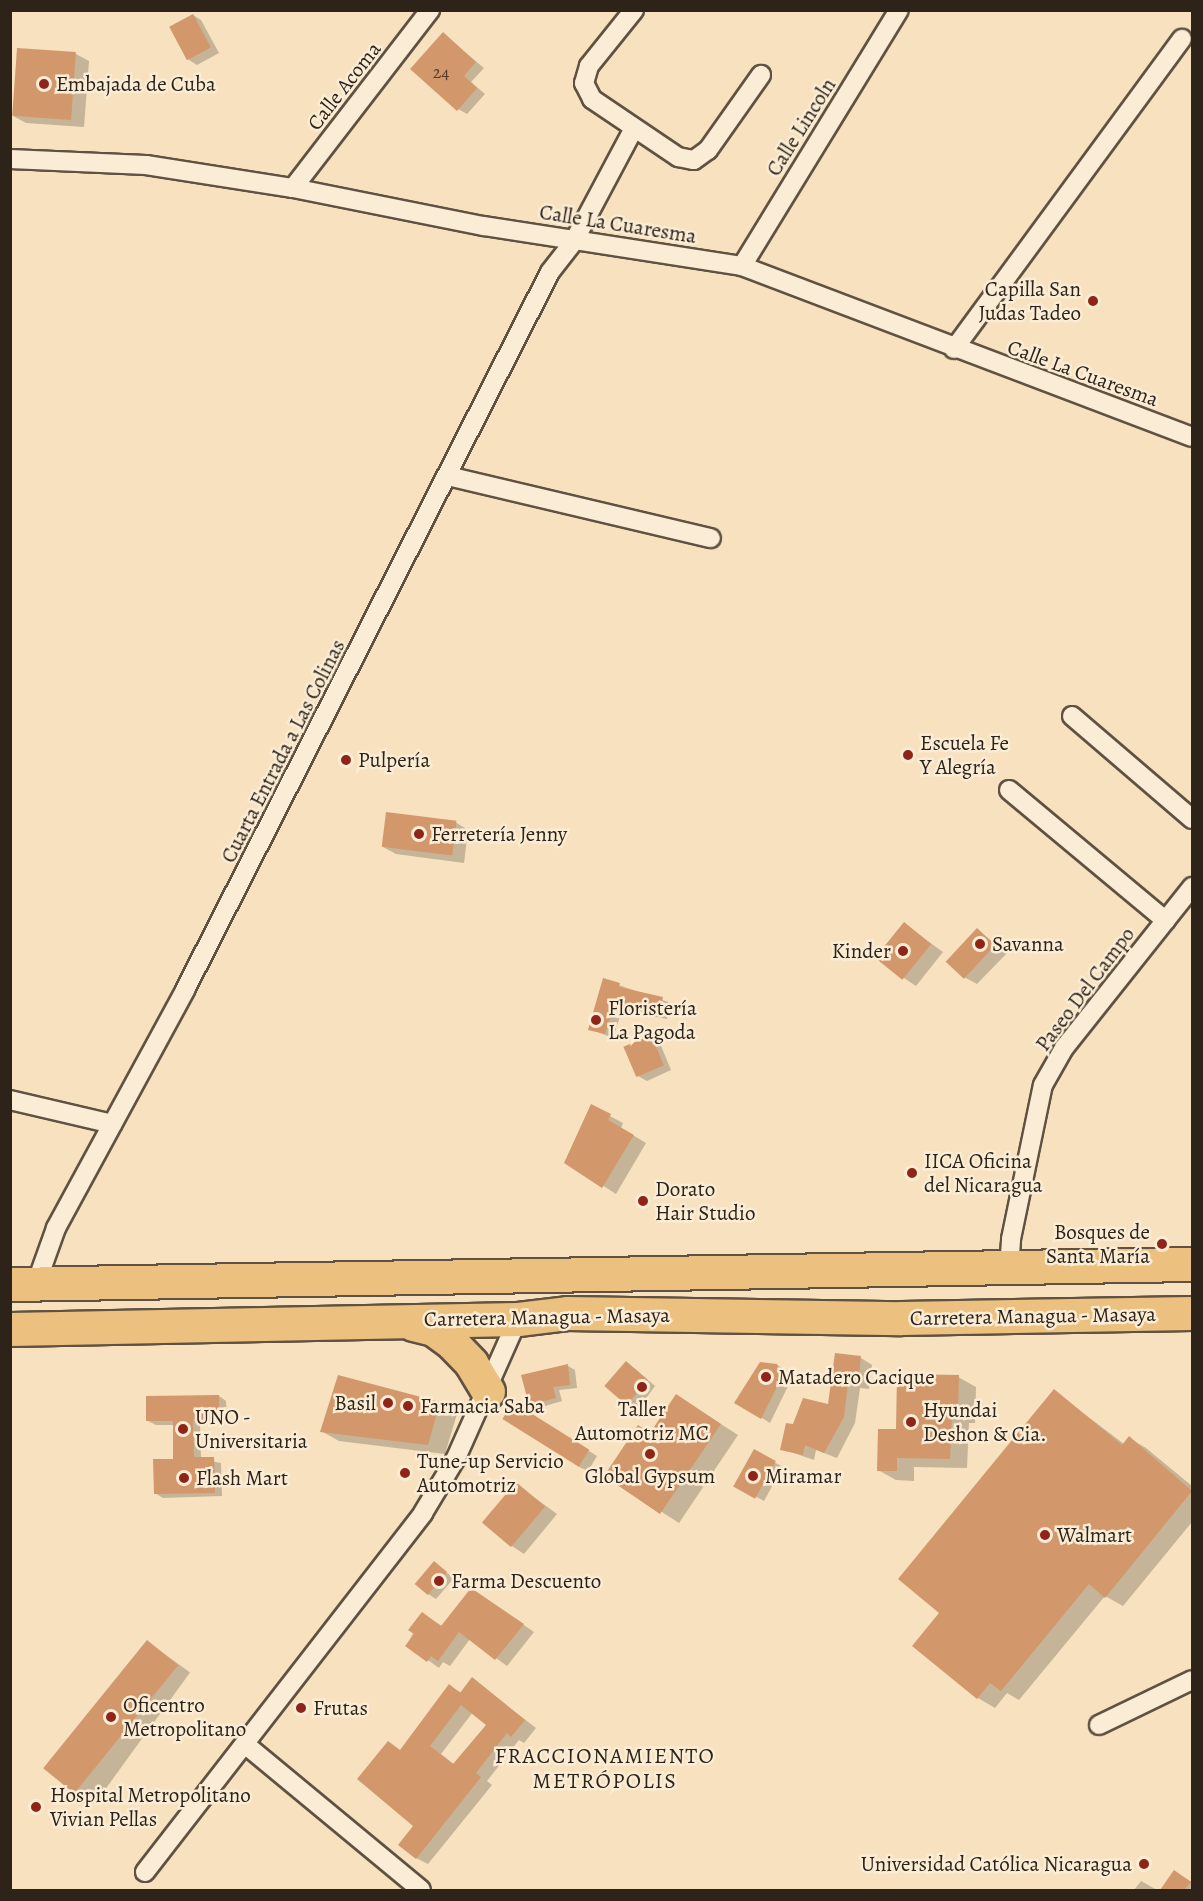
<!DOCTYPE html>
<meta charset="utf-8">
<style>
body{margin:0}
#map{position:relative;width:1203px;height:1901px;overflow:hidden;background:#f7e1be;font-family:Alegreya,serif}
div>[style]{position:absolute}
.shadow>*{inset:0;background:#0003;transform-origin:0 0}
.building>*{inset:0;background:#d3976c;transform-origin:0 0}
.roads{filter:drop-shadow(2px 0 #605242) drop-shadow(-2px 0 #605242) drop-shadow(0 2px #605242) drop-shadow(0 -2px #605242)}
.street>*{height:18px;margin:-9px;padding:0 9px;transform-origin:9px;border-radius:9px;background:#faecd5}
.highway>*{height:33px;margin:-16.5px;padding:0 16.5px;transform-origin:16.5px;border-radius:16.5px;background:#ecc07f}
.dots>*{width:16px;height:16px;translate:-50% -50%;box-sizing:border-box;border:3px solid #faecd5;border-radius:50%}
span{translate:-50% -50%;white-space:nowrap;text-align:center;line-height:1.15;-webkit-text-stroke:5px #faecd5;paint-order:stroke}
.number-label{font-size:18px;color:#56402d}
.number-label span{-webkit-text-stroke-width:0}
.poi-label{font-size:21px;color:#2d2318}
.left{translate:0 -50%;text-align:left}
.right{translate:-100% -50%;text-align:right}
.street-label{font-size:21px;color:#2d2318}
.neighbourhood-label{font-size:22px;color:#2d2318;letter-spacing:1.5px}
.frame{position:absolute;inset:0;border:12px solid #2d2318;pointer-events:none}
</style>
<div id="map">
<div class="shadow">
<div style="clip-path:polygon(193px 15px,201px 20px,219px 53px,197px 65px,189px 60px)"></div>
<div style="clip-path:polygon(443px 34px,484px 68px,471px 82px,485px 94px,467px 114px,458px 109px)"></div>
<div style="clip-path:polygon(18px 50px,76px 54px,89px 61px,84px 127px,26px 123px,13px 116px)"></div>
<div style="clip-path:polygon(455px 822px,468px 830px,464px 863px,396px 854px,383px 847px)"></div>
<div style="clip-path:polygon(904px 924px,943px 952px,916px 986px,904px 978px)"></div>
<div style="clip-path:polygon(977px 930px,1007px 953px,977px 984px,964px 977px)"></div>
<div style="clip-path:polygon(604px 980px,671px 1003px,667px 1019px,622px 1010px,613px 1038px,590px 1029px)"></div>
<div style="clip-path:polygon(651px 1037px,659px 1041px,671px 1070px,647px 1081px,638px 1076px)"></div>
<div style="clip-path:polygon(591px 1106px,623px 1123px,621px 1128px,646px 1143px,616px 1194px,566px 1162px)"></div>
<div style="clip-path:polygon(861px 1358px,872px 1365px,869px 1389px,860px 1388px,855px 1423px,837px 1458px,816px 1450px,814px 1460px,782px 1449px,794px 1426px,830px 1406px)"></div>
<div style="clip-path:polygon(777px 1365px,785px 1370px,790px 1382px,770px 1423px,736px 1402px)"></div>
<div style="clip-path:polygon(568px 1366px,575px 1370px,577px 1388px,559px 1390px,562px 1401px,538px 1408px,531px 1404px)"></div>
<div style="clip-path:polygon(634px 1368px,655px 1386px,639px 1408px,631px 1404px)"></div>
<div style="clip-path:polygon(958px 1377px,976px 1387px,975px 1423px,969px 1423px,967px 1468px,914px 1467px,914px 1481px,896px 1480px,878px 1470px,897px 1431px)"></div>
<div style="clip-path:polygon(1054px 1391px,1124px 1444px,1129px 1438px,1146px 1448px,1192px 1486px,1192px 1522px,1123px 1606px,1105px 1596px,1019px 1700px,1007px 1693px,995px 1708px,978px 1698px,941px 1613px)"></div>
<div style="clip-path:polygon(219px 1396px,226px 1401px,227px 1422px,200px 1423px,201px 1459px,221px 1463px,222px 1496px,163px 1498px,155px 1493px,175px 1460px,174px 1425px,156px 1425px,148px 1421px)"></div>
<div style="clip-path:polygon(677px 1396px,738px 1435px,679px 1523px,606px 1476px,651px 1434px)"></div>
<div style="clip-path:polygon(439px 1404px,457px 1414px,445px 1454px,339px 1441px,321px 1431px)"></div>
<div style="clip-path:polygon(513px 1404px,597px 1456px,588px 1471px,579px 1467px)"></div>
<div style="left:754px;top:1451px;width:33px;height:39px;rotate:29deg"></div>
<div style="clip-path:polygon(516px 1484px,557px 1514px,524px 1554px,512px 1546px)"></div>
<div style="clip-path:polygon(434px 1563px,454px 1578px,436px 1599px,428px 1594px)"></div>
<div style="clip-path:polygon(482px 1596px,534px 1632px,507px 1666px,470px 1639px,450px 1666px,443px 1662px,439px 1668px,407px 1645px,423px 1614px,442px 1626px)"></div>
<div style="left:148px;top:1642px;width:52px;height:163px;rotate:36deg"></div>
<div style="clip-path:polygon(evenodd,472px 1679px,536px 1728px,524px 1743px,519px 1740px,487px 1781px,492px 1785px,428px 1864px,416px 1858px,415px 1826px,388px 1743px,401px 1751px,450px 1686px,462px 1693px,472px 1679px,473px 1712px,488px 1725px,455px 1765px,441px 1754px,473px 1712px)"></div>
<div style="clip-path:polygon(1175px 1872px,1192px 1882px,1192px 1890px,1162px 1890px)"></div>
<div style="clip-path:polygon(1141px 1881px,1157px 1890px,1134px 1890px)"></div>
</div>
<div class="building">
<div style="left:193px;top:14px;width:38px;height:27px;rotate:62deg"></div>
<div style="clip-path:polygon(443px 32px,476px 62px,464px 76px,477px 88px,457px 111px,410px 69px)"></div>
<div style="left:17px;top:48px;width:59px;height:68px;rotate:4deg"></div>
<div style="left:386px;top:812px;width:71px;height:35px;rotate:7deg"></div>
<div style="left:904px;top:922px;width:35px;height:46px;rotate:39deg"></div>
<div style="left:977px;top:928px;width:25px;height:46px;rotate:43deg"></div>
<div style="clip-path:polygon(603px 978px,620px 983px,619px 987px,663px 997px,659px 1015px,614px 1006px,605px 1034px,588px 1030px)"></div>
<div style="left:651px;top:1035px;width:33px;height:30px;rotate:67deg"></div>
<div style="clip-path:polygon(591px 1104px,611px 1114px,608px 1120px,634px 1135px,602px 1188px,564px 1163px)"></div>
<div style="clip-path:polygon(835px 1353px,861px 1356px,858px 1383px,848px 1382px,844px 1417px,824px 1453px,805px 1445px,803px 1455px,780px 1450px,786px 1423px,793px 1424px,803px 1398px,828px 1404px)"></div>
<div style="left:626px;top:1361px;width:29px;height:33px;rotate:41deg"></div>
<div style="clip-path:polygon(760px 1362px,777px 1364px,782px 1377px,761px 1419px,734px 1403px)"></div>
<div style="clip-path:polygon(568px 1364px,570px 1385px,553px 1387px,556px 1398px,529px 1405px,521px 1375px)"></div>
<div style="clip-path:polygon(897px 1374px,959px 1375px,958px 1414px,952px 1414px,950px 1459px,897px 1458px,897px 1471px,877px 1471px,878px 1429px,896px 1429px)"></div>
<div style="clip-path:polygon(338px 1375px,440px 1402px,428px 1445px,320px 1432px)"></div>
<div style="clip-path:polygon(1054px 1389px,1122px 1445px,1129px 1436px,1192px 1491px,1105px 1598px,1089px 1584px,1001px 1691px,990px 1683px,977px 1699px,912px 1646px,939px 1613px,898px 1579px)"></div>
<div style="clip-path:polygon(676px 1394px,721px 1424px,660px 1514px,604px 1476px,638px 1425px,650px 1433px)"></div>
<div style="clip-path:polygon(219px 1395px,219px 1419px,193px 1419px,194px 1457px,214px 1457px,215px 1493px,154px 1494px,153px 1459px,173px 1459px,173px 1421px,146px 1421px,146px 1396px)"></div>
<div style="left:513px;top:1402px;width:90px;height:20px;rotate:32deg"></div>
<div style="left:754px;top:1449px;width:25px;height:43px;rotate:29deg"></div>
<div style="left:516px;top:1482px;width:38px;height:53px;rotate:40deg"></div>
<div style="left:434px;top:1561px;width:17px;height:30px;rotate:40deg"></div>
<div style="clip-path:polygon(471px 1588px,524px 1624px,495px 1660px,459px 1632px,438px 1661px,431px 1656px,427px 1662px,405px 1646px,414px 1634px,408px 1630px,422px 1612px,441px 1626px)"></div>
<div style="left:147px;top:1640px;width:40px;height:165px;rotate:39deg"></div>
<div style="clip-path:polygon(evenodd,472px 1677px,525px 1720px,511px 1737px,507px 1733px,476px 1773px,481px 1777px,416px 1859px,398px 1845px,413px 1826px,357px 1779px,388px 1741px,400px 1750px,449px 1684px,460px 1693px,472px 1677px,461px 1705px,486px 1725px,453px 1764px,430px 1746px,461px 1705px)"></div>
<div style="clip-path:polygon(1174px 1870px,1191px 1882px,1184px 1890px,1160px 1890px)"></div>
</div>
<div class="roads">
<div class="street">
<div style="left:634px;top:10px;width:72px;rotate:128.8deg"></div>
<div style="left:589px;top:66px;width:18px;rotate:106deg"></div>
<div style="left:584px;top:83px;width:18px;rotate:63deg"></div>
<div style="left:592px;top:99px;width:104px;rotate:34deg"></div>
<div style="left:678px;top:157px;width:16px;rotate:11deg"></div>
<div style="left:694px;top:160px;width:17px;rotate:-36deg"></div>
<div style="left:708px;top:150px;width:92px;rotate:-54.8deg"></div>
<div style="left:10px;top:159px;width:136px;rotate:2.5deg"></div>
<div style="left:146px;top:165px;width:149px;rotate:8.9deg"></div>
<div style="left:293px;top:188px;width:195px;rotate:11.3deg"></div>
<div style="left:484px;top:226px;width:261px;rotate:8.8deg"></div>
<div style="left:742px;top:266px;width:481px;rotate:20.8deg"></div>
<div style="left:293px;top:188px;width:225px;rotate:-52.4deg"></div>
<div style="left:742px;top:266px;width:300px;rotate:-58.5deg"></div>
<div style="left:954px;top:349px;width:385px;rotate:-53.7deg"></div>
<div style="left:448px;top:476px;width:270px;rotate:13.3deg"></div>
<div style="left:1072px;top:716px;width:158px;rotate:40.6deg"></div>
<div style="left:1009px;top:790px;width:204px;rotate:39.8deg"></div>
<div style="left:10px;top:1100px;width:105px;rotate:13.2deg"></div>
<div style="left:1009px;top:1269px;width:30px;rotate:-86deg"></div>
<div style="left:1011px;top:1239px;width:157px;rotate:-78.3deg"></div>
<div style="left:1043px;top:1085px;width:43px;rotate:-60.4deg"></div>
<div style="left:1064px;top:1048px;width:206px;rotate:-51.5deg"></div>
<div style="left:36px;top:1284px;width:59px;rotate:-70.3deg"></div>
<div style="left:56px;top:1228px;width:271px;rotate:-61.5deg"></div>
<div style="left:185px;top:990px;width:805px;rotate:-63.05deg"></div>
<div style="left:550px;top:272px;width:39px;rotate:-52deg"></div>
<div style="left:574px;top:241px;width:128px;rotate:-62deg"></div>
<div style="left:1099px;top:1725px;width:103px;rotate:-25.8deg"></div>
<div style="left:246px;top:1745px;width:227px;rotate:39.6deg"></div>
<div style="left:145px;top:1872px;width:454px;rotate:-52.2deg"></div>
<div style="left:423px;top:1513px;width:64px;rotate:-59deg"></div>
<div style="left:456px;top:1458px;width:152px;rotate:-66deg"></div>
</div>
<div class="highway">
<div style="left:10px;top:1284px;width:1182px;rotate:-0.97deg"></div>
<div style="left:413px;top:1324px;width:21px;rotate:14deg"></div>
<div style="left:433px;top:1329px;width:22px;rotate:36deg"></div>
<div style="left:451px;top:1342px;width:29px;rotate:46deg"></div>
<div style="left:471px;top:1363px;width:33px;rotate:59deg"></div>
<div style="left:10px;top:1329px;width:508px;rotate:-1.13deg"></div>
<div style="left:518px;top:1319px;width:49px;rotate:-7deg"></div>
<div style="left:567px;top:1313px;width:334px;rotate:0.9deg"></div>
<div style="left:901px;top:1318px;width:291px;rotate:-1deg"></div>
</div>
</div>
<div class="dots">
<div style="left:44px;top:84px;background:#8f2418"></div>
<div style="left:1093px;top:301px;background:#8f2418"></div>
<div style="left:908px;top:755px;background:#8f2418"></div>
<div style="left:346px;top:760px;background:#8f2418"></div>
<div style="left:419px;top:834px;background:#8f2418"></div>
<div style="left:980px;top:944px;background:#8f2418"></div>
<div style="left:903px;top:951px;background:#8f2418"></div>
<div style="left:596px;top:1020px;background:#8f2418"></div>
<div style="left:912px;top:1173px;background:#8f2418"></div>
<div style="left:643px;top:1201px;background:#8f2418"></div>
<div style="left:1162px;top:1244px;background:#8f2418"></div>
<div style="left:766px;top:1377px;background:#8f2418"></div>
<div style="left:642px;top:1387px;background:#8f2418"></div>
<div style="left:388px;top:1403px;background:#8f2418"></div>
<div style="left:408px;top:1406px;background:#8f2418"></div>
<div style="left:911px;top:1422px;background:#8f2418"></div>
<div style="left:183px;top:1429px;background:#8f2418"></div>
<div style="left:650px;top:1454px;background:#8f2418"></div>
<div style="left:405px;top:1473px;background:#8f2418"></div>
<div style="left:753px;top:1476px;background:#8f2418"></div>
<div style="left:184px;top:1478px;background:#8f2418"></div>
<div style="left:1045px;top:1535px;background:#8f2418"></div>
<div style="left:439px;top:1581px;background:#8f2418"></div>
<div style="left:301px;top:1708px;background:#8f2418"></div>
<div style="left:111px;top:1717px;background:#8f2418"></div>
<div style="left:36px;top:1807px;background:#8f2418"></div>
<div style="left:1144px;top:1864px;background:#8f2418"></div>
</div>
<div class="number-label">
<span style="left:441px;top:72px">24</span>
</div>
<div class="poi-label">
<span class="left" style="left:56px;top:84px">Embajada de Cuba</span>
<span class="right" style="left:1081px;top:301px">Capilla San<br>Judas Tadeo</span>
<span class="left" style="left:920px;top:755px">Escuela Fe<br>Y Alegría</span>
<span class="left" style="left:358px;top:760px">Pulpería</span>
<span class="left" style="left:431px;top:834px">Ferretería Jenny</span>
<span class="left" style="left:992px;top:944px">Savanna</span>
<span class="right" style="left:891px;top:951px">Kinder</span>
<span class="left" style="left:608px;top:1020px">Floristería<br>La Pagoda</span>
<span class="left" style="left:924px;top:1173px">IICA Oficina<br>del Nicaragua</span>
<span class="left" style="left:655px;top:1201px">Dorato<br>Hair Studio</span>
<span class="right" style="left:1150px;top:1244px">Bosques de<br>Santa María</span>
<span class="left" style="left:778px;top:1377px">Matadero Cacique</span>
<span class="right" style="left:376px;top:1403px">Basil</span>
<span class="left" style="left:420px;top:1406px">Farmacia Saba</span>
<span style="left:642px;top:1421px">Taller<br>Automotriz MC</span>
<span class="left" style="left:923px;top:1422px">Hyundai<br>Deshon &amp; Cia.</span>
<span class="left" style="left:195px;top:1429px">UNO -<br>Universitaria</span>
<span class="left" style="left:417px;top:1473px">Tune-up Servicio<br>Automotriz</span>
<span style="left:650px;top:1476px">Global Gypsum</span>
<span class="left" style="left:765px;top:1476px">Miramar</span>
<span class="left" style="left:196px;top:1478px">Flash Mart</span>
<span class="left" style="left:1057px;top:1535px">Walmart</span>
<span class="left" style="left:451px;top:1581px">Farma Descuento</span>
<span class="left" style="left:123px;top:1717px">Oficentro<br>Metropolitano</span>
<span class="left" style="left:313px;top:1708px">Frutas</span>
<span class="left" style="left:50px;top:1807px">Hospital Metropolitano<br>Vivian Pellas</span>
<span class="right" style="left:1132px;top:1864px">Universidad Católica Nicaragua</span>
</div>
<div class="street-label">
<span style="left:344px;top:86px;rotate:-52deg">Calle Acoma</span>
<span style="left:801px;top:127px;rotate:-58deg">Calle Lincoln</span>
<span style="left:618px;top:224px;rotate:9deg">Calle La Cuaresma</span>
<span style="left:1083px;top:373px;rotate:20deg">Calle La Cuaresma</span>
<span style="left:283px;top:751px;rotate:-63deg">Cuarta Entrada a Las Colinas</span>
<span style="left:1085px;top:989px;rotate:-53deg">Paseo Del Campo</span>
<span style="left:1033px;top:1316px;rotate:-1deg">Carretera Managua - Masaya</span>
<span style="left:547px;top:1317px;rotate:-1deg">Carretera Managua - Masaya</span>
</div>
<div class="neighbourhood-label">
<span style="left:605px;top:1769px">FRACCIONAMIENTO<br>METRÓPOLIS</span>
</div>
<div class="frame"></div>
</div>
